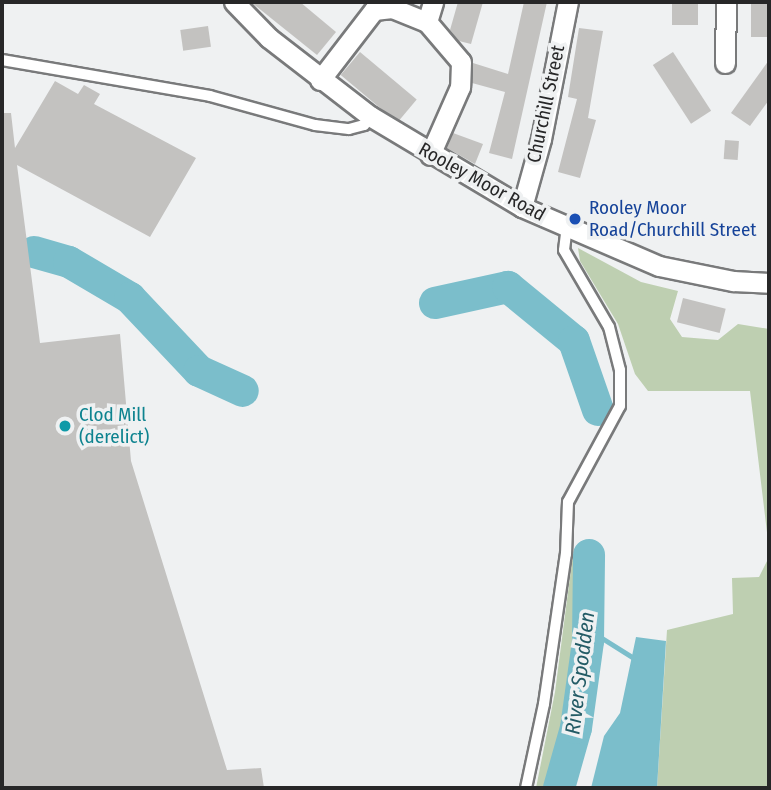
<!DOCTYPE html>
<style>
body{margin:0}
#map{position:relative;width:771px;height:790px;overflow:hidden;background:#eff1f2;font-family:"Fira Sans Condensed",sans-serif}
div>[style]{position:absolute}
.green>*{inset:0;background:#becfb1}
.water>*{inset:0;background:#7bbecb}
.stream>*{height:5px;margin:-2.5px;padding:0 2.5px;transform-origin:2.5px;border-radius:2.5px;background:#7bbecb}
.river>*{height:32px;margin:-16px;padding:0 16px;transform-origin:16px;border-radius:16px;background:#7bbecb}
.building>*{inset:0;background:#c3c2c0;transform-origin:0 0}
.roads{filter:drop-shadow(2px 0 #797a7b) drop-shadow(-2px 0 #797a7b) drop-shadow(0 2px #797a7b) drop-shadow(0 -2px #797a7b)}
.lane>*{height:10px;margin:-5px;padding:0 5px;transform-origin:5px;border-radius:5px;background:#fff}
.street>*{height:19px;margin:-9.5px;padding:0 9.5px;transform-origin:9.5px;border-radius:9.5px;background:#fff}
.dots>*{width:19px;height:19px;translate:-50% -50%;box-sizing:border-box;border:4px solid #eff1f2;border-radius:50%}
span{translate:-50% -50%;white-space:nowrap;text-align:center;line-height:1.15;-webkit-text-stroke:7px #eff1f2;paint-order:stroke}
.street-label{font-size:19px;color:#272728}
.transit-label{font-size:19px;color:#164399}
.left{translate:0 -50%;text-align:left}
.culture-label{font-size:19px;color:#0d838f}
.water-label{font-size:21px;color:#235b65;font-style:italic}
.frame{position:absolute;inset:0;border:4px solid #272728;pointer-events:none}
</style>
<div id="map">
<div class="green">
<div style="clip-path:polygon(578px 248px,641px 282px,678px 291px,670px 319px,682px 337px,718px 340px,738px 324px,769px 329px,769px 549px,750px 391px,648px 391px,635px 374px,618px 324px,580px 261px)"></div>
<div style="clip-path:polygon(573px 554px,585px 555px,580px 638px,551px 788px,536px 788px,555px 692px)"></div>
<div style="clip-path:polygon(769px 557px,769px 788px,657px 788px,667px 630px,733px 614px,732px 578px,759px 577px)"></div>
</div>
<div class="water">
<div style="clip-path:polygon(636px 637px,666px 641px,657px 788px,591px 788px,604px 736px,620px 713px)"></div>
</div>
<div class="stream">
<div style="left:589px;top:630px;width:51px;rotate:32.1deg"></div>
</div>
<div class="river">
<div style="left:34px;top:252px;width:36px;rotate:16deg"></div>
<div style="left:69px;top:262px;width:71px;rotate:30.5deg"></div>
<div style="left:130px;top:298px;width:100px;rotate:46.6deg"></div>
<div style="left:199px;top:371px;width:48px;rotate:24.4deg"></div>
<div style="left:435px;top:303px;width:75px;rotate:-12.4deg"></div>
<div style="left:508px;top:287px;width:85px;rotate:39.3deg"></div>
<div style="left:574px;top:341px;width:73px;rotate:70.8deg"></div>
<div style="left:559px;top:788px;width:62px;rotate:-74.2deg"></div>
<div style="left:576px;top:728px;width:88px;rotate:-82.1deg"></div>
<div style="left:588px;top:641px;width:86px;rotate:-89.3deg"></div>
</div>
<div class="building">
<div style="clip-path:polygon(251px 2px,300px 2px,336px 32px,317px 55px)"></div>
<div style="clip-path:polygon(458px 2px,483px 2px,471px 44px,459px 41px,450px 30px)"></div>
<div style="clip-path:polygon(524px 2px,547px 2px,512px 159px,489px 153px,505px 92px,472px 83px,473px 63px,508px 74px)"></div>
<div style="left:672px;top:2px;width:26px;height:23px"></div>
<div style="left:751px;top:2px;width:18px;height:35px"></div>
<div style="left:208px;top:26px;width:21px;height:28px;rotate:82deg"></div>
<div style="clip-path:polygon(579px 28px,603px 31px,588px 118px,596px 120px,580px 178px,558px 172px,577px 99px,568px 97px)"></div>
<div style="left:360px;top:52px;width:74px;height:30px;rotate:40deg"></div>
<div style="left:673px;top:52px;width:70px;height:24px;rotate:57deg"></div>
<div style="clip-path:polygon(769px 60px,769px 100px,750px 126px,731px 113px)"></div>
<div style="clip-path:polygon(55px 81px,78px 94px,84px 85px,100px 94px,94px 104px,196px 158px,150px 237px,17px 165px,40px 343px,120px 334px,131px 461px,227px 770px,261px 768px,264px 788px,2px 788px,2px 113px,11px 113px,15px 148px)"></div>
<div style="clip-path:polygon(453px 133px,483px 144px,475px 164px,447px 148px)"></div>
<div style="left:725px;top:140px;width:14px;height:19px;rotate:4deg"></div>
<div style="left:683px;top:298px;width:44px;height:25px;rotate:14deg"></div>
</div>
<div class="roads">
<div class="lane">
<div style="left:2px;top:60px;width:211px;rotate:9.8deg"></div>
<div style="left:210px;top:96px;width:109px;rotate:15.4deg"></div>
<div style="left:315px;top:125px;width:34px;rotate:7deg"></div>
<div style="left:349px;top:129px;width:16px;rotate:-15deg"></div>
<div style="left:364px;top:125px;width:11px;rotate:-56deg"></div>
<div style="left:526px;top:788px;width:86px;rotate:-77.9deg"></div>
<div style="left:544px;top:704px;width:152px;rotate:-81.7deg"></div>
<div style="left:566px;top:554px;width:52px;rotate:-87.8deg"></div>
<div style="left:568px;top:502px;width:109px;rotate:-61.6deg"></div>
<div style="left:620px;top:406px;width:36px;rotate:-90deg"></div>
<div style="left:620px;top:370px;width:44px;rotate:-104.3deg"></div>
<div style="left:609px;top:327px;width:89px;rotate:-120.3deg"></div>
<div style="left:564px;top:250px;width:23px;rotate:-83deg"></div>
</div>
<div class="street">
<div style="left:234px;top:2px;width:50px;rotate:45.8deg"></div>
<div style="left:269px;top:38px;width:128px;rotate:37.7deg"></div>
<div style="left:370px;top:116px;width:177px;rotate:30.9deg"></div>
<div style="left:522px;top:207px;width:149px;rotate:23.3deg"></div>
<div style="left:659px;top:266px;width:76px;rotate:11.5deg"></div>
<div style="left:733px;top:281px;width:36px;rotate:3deg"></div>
<div style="left:427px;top:22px;width:52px;rotate:49.6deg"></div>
<div style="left:461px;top:62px;width:25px;rotate:92deg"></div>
<div style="left:460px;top:87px;width:74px;rotate:113.8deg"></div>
<div style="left:725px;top:63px;width:61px;rotate:-89.1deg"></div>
<div style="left:320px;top:80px;width:88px;rotate:-52.4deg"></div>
<div style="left:374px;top:10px;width:18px;rotate:-6deg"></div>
<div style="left:392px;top:8px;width:38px;rotate:22deg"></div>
<div style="left:427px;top:22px;width:21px;rotate:-73deg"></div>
<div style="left:522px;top:207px;width:71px;rotate:-74.4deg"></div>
<div style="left:541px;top:139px;width:140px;rotate:-78.9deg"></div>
</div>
</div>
<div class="dots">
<div style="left:575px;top:219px;background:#1a4fb4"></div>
<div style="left:65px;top:426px;background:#0f9aa8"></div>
</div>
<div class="street-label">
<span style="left:546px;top:104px;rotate:-78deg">Churchill Street</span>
<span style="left:482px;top:182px;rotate:29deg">Rooley Moor Road</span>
</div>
<div class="transit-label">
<span class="left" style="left:589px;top:219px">Rooley Moor<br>Road/Churchill Street</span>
</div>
<div class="culture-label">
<span class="left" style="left:79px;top:426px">Clod Mill<br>(derelict)</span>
</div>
<div class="water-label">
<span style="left:580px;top:673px;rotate:-83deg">River Spodden</span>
</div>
<div class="frame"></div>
</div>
